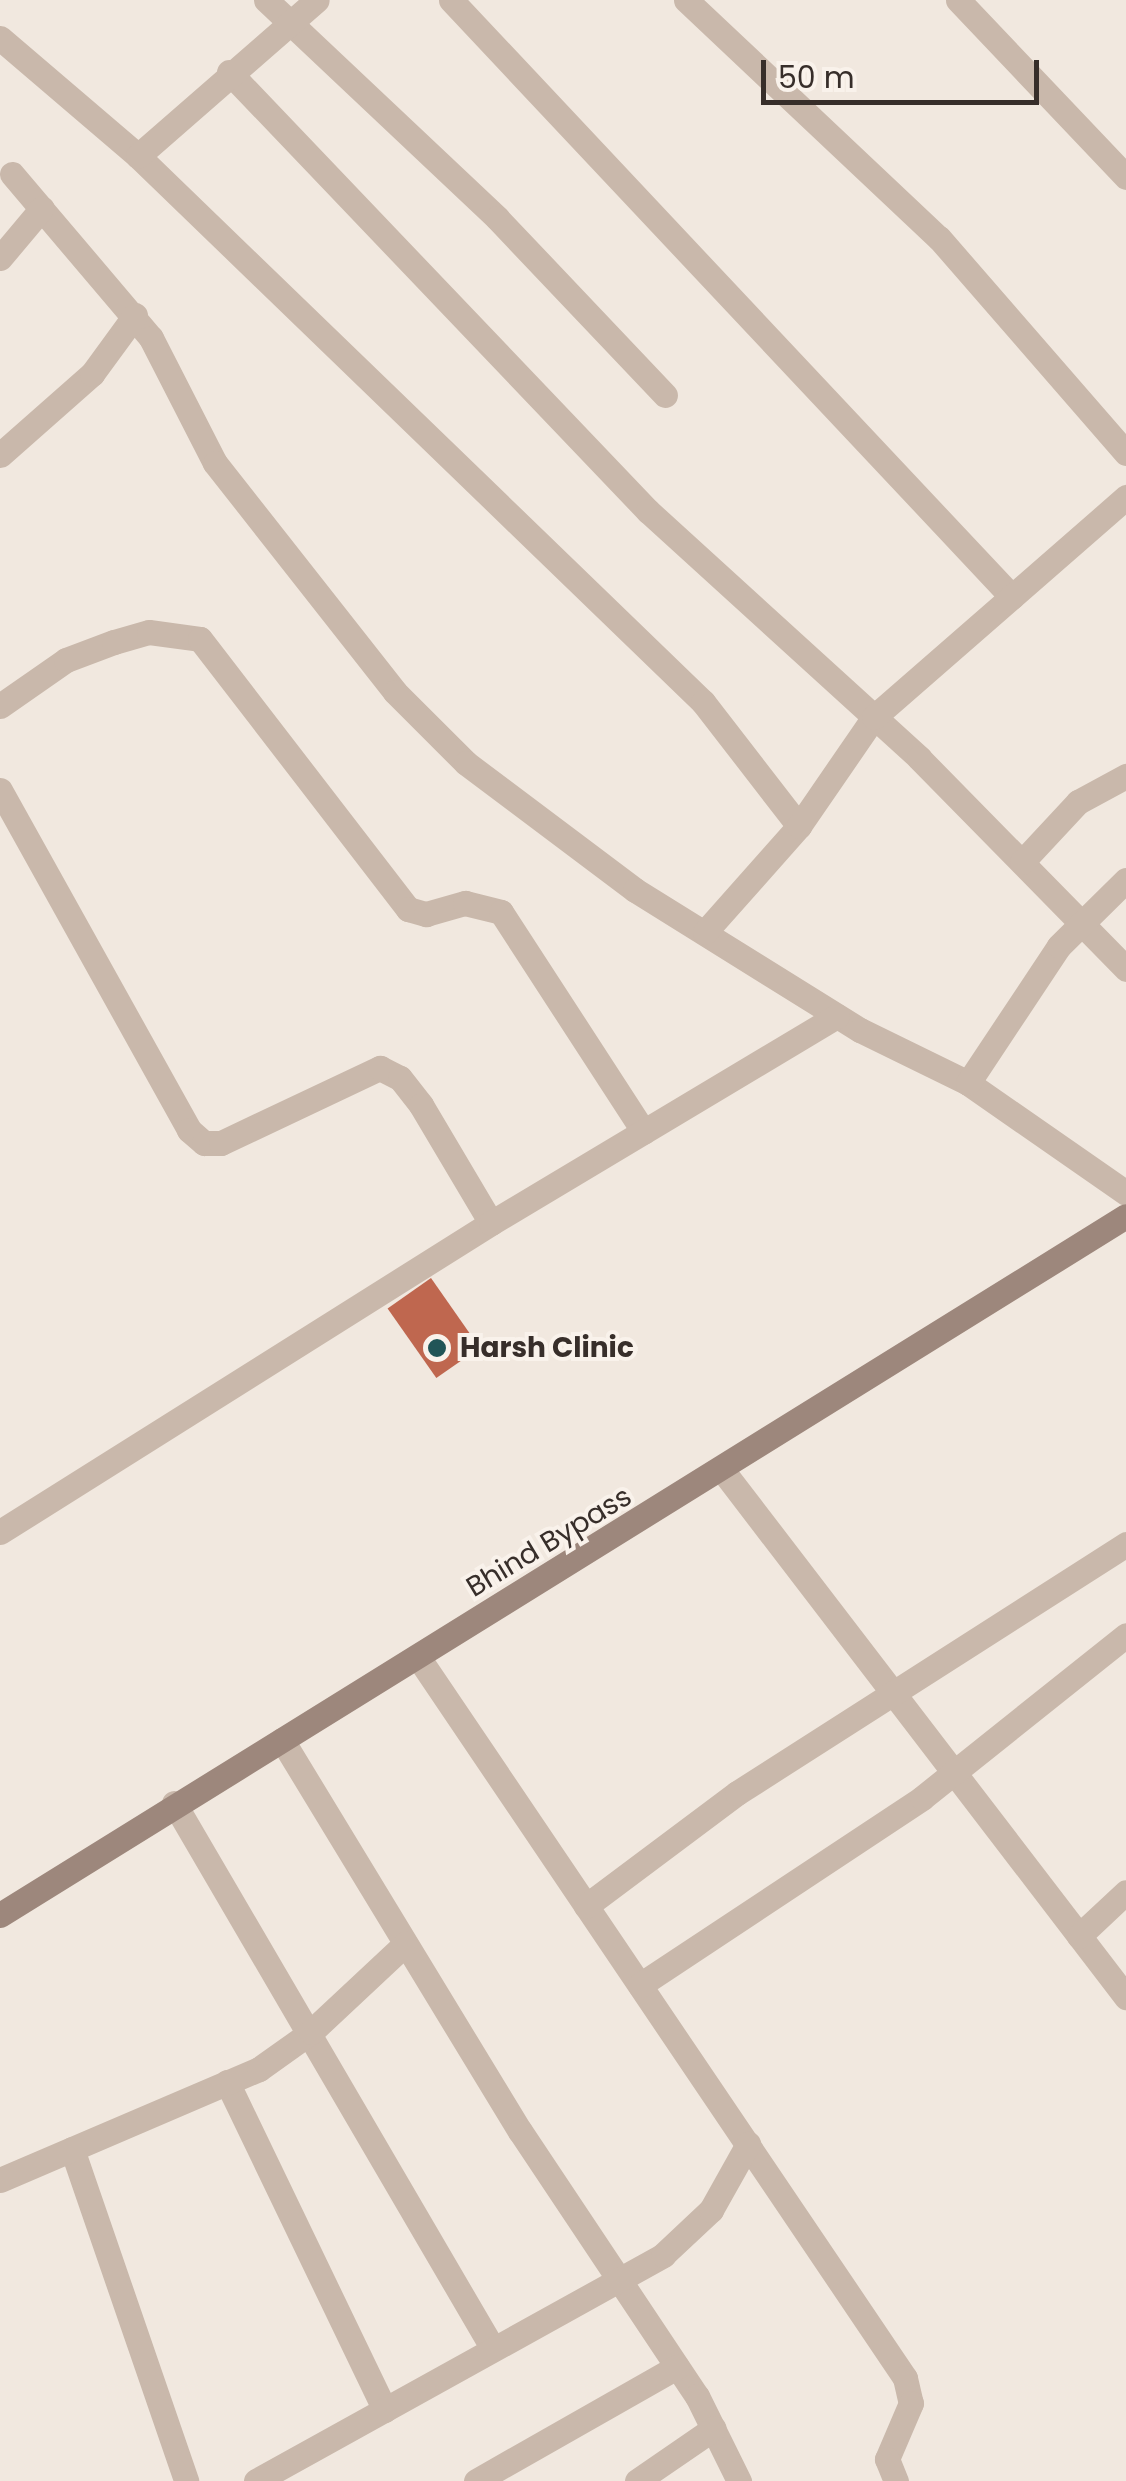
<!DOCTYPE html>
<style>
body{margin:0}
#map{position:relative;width:1126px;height:2481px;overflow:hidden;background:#f1e8df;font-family:Poppins,sans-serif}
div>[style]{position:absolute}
.building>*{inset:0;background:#bf674f;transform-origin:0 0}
.street>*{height:25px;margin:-12.5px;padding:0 12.5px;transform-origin:12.5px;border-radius:12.5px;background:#c9b8ab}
.secondary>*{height:25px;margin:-12.5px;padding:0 12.5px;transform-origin:12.5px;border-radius:12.5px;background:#9d877c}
.dots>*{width:28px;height:28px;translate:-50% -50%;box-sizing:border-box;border:5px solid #f9f2eb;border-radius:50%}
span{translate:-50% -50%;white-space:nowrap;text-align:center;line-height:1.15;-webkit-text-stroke:8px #f9f2eb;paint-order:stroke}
.poi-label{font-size:28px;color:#372e2a;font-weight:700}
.left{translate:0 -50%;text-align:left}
.street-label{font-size:28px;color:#372e2a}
.scale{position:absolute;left:761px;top:60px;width:278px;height:45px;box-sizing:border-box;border:5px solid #372e2a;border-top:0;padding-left:12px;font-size:30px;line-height:35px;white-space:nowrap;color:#372e2a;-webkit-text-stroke:8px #f9f2eb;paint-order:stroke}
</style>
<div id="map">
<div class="building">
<div style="left:431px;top:1278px;width:85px;height:53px;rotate:55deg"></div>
</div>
<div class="street">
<div style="left:266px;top:0;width:318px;rotate:43.3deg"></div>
<div style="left:497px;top:218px;width:244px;rotate:46.5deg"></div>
<div style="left:451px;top:0;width:819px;rotate:46.78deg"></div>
<div style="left:686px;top:0;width:347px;rotate:43.3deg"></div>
<div style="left:939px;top:238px;width:285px;rotate:49deg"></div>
<div style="left:958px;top:0;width:244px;rotate:46.5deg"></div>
<div style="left:0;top:38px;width:182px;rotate:40.5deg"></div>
<div style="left:138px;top:156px;width:786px;rotate:44.02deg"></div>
<div style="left:703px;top:702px;width:157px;rotate:52.3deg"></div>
<div style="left:229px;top:72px;width:607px;rotate:46.34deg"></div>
<div style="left:648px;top:511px;width:367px;rotate:42.3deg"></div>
<div style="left:919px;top:758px;width:296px;rotate:45.5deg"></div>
<div style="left:138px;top:156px;width:237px;rotate:-41.1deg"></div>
<div style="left:12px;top:174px;width:215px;rotate:49.7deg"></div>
<div style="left:151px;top:338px;width:140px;rotate:62.9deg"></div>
<div style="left:215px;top:463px;width:291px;rotate:51.8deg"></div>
<div style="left:395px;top:692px;width:100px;rotate:45deg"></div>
<div style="left:466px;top:763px;width:211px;rotate:36.9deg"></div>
<div style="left:635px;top:890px;width:265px;rotate:31.9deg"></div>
<div style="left:860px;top:1030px;width:120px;rotate:26.1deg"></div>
<div style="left:968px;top:1083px;width:193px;rotate:34.8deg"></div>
<div style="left:0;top:258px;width:65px;rotate:-50deg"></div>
<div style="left:0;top:455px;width:123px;rotate:-41.4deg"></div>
<div style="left:92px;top:374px;width:73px;rotate:-53.9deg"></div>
<div style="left:0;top:706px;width:80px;rotate:-34.9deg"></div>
<div style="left:66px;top:660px;width:51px;rotate:-20.6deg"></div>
<div style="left:114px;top:642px;width:36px;rotate:-16deg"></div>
<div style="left:149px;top:632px;width:51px;rotate:7.8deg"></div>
<div style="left:200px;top:639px;width:341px;rotate:52.4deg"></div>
<div style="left:408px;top:909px;width:19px;rotate:16deg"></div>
<div style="left:426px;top:914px;width:41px;rotate:-15.8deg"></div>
<div style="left:465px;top:903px;width:37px;rotate:14deg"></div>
<div style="left:501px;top:912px;width:262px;rotate:57deg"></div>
<div style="left:0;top:790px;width:389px;rotate:60.9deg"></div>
<div style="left:189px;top:1130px;width:20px;rotate:41deg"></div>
<div style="left:204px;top:1143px;width:17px"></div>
<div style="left:221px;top:1143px;width:176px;rotate:-25.3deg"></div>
<div style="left:380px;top:1068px;width:22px;rotate:27deg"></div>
<div style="left:400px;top:1078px;width:34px;rotate:52deg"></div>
<div style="left:421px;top:1105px;width:137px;rotate:59.3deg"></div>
<div style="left:1022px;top:862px;width:82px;rotate:-47deg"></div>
<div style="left:1078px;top:802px;width:55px;rotate:-28.4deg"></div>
<div style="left:705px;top:932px;width:142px;rotate:-48.4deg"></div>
<div style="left:799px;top:826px;width:132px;rotate:-55.5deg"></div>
<div style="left:874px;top:717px;width:335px;rotate:-41.1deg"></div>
<div style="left:968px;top:1083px;width:164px;rotate:-56.4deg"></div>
<div style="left:1059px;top:946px;width:94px;rotate:-44.6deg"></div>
<div style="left:723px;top:1471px;width:663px;rotate:52.54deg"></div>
<div style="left:0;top:1532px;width:580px;rotate:-32.18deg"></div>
<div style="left:491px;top:1223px;width:403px;rotate:-30.9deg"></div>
<div style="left:418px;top:1657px;width:870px;rotate:55.96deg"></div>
<div style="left:905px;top:2378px;width:26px;rotate:77deg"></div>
<div style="left:911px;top:2403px;width:61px;rotate:113.2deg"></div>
<div style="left:887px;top:2459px;width:24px;rotate:68deg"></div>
<div style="left:282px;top:1740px;width:458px;rotate:58.7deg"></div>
<div style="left:520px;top:2131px;width:319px;rotate:56.3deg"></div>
<div style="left:697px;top:2396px;width:95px;rotate:63.7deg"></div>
<div style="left:174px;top:1803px;width:632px;rotate:59.7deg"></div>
<div style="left:586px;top:1906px;width:189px;rotate:-36.8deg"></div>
<div style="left:737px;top:1793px;width:462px;rotate:-32.6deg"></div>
<div style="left:1079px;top:1936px;width:64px;rotate:-43.1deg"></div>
<div style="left:640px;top:1985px;width:338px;rotate:-33.5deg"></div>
<div style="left:922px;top:1798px;width:261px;rotate:-38.6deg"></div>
<div style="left:227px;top:2082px;width:364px;rotate:64.3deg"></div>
<div style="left:72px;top:2149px;width:351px;rotate:71deg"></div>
<div style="left:0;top:2180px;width:282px;rotate:-23.2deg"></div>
<div style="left:259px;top:2069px;width:64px;rotate:-35.4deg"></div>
<div style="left:311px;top:2032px;width:129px;rotate:-43.1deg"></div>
<div style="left:256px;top:2481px;width:466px;rotate:-29deg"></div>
<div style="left:663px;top:2255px;width:66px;rotate:-43.2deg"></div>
<div style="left:711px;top:2210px;width:76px;rotate:-60.7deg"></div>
<div style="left:476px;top:2481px;width:231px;rotate:-29.6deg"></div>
<div style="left:637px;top:2481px;width:93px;rotate:-34.5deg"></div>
</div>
<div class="secondary">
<div style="left:0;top:1915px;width:1325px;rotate:-31.83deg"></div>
</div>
<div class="dots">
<div style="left:437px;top:1348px;background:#215557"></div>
</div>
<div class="poi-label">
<span class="left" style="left:460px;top:1348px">Harsh Clinic</span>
</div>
<div class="street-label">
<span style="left:549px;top:1542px;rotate:-31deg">Bhind Bypass</span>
</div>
<div class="scale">50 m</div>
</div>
